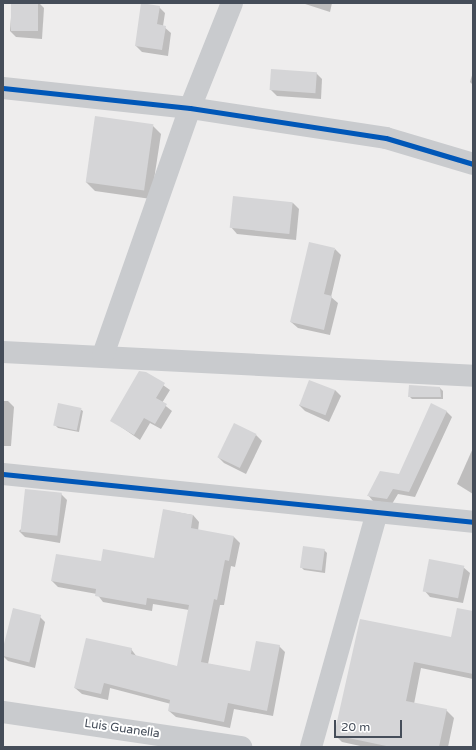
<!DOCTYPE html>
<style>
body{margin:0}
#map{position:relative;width:476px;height:750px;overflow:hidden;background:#eeeded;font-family:"Varela Round",sans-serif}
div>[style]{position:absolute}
.shadow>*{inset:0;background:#0003}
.building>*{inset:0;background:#d5d5d7;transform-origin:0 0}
.minor>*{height:22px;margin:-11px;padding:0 11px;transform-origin:11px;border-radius:11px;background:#c9cbce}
.cycleway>*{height:5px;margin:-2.5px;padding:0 2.5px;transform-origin:2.5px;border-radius:2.5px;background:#0057b8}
span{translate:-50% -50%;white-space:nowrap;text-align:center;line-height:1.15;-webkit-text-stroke:4px #fff;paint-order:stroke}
.street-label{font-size:12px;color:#454d59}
.frame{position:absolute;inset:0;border:4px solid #454d59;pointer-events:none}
.scale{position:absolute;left:334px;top:720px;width:68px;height:18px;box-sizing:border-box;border:2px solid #454d59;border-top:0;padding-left:5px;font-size:12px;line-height:14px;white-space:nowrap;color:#454d59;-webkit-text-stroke:3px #fff;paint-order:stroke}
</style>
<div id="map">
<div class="shadow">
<div style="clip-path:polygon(12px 3px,39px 3px,44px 8px,42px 39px,16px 37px,10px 31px)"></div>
<div style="clip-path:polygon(302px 3px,332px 3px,330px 12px)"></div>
<div style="clip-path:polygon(159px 7px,165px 13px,163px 26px,171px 33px,168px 56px,142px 52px,136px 46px)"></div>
<div style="clip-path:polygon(473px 72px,473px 85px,470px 82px)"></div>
<div style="clip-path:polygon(316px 73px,322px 79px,321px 99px,277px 96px,271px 90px)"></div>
<div style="clip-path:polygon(152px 125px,161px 134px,151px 199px,95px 191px,86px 182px)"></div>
<div style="clip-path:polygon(293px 203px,299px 209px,296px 240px,237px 234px,231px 227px)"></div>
<div style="clip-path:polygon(335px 249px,341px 255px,331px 297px,338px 303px,330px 335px,298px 328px,291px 322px)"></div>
<div style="clip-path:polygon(146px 373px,170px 390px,162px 403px,172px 411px,161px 429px,150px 423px,140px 440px,111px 420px)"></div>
<div style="clip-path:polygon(440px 388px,443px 391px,443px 399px,412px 399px,409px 396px)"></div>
<div style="clip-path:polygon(335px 390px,341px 396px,329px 422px,305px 411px,299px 405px)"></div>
<div style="clip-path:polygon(3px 401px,8px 401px,14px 407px,11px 446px,3px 446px)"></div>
<div style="clip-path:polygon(80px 409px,83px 411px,79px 432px,58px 428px,55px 425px)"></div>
<div style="clip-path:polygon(446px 411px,452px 417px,415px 497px,398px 494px,392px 504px,373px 501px,368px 495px,399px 475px)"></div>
<div style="clip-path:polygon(256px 435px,262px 441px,246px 474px,224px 463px,218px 457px)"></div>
<div style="clip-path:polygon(473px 448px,473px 494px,457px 484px)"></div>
<div style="clip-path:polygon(61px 494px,67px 500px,60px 543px,25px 537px,19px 531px)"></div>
<div style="clip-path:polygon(164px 510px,193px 515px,199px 522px,198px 531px,234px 537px,240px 543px,235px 567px,231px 566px,224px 605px,220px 605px,208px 664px,251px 672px,279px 646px,285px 652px,273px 716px,234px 709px,230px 728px,176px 717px,169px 711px,171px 704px,110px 688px,108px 700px,82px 694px,75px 688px,131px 649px,137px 657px,178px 667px,189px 610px,153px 604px,152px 611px,103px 602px,97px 594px,58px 587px,52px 581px,102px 563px,155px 559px)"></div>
<div style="clip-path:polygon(324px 550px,327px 553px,325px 573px,304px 570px,301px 567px)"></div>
<div style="clip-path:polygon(463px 567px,470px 573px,463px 603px,430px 597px,424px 590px)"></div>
<div style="clip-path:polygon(13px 610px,39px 616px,45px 622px,35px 668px,8px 661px,3px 656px)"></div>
<div style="clip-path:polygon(473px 612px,473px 679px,421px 668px,414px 704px,446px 710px,454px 718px,448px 747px,365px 747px,342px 742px,335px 735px,361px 620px,452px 638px)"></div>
</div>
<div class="building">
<div style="left:11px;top:3px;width:27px;height:28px"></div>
<div style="clip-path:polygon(141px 3px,160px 6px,157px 24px,166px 26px,162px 50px,135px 46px)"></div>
<div style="left:271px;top:69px;width:46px;height:21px;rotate:4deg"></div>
<div style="left:95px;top:116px;width:59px;height:67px;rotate:8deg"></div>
<div style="left:233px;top:196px;width:60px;height:32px;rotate:6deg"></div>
<div style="clip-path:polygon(309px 242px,335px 248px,324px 294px,332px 296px,324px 330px,290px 322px)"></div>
<div style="clip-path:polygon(139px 371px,146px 372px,165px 383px,156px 398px,167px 404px,155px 424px,144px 418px,134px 435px,110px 421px)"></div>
<div style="left:309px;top:380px;width:28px;height:27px;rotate:21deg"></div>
<div style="clip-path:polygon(409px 385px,440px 387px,441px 397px,408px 397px)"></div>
<div style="left:58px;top:403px;width:24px;height:23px;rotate:12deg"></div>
<div style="clip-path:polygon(431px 403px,447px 411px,409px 492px,393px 489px,387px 499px,367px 496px,380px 471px,399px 474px)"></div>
<div style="left:234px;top:423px;width:25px;height:38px;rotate:26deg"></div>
<div style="left:25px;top:489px;width:37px;height:43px;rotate:6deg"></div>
<div style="clip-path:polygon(163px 509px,193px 515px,191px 528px,234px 536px,229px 561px,225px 560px,217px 600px,214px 599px,201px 662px,250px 671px,256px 641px,280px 645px,267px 711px,228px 703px,224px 722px,168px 711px,170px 700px,104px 683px,101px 694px,74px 688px,86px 638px,132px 648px,131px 654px,177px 666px,189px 605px,147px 598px,146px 605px,95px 596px,96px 589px,51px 581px,56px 554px,101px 561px,103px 549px,154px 558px)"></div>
<div style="left:303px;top:546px;width:22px;height:22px;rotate:8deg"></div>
<div style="left:429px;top:559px;width:36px;height:33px;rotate:11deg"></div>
<div style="left:13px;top:608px;width:29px;height:49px;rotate:14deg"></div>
<div style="clip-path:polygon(457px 608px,473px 611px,473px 674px,414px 662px,406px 701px,447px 709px,439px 747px,391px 747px,334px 735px,360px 619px,451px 637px)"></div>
</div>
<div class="minor">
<div style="left:3px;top:88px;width:188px;rotate:6.1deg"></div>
<div style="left:190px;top:108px;width:198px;rotate:8.7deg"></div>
<div style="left:386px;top:138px;width:91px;rotate:16.6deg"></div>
<div style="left:3px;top:352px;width:471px;rotate:2.9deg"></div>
<div style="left:103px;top:355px;width:262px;rotate:-70.6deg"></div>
<div style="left:190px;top:108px;width:113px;rotate:-68.2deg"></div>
<div style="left:3px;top:474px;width:472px;rotate:5.8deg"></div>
<div style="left:3px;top:712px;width:241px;rotate:8.4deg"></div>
<div style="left:311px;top:747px;width:244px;rotate:-74.3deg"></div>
</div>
<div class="cycleway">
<div style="left:3px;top:88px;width:188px;rotate:6.1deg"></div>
<div style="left:190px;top:108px;width:198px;rotate:8.7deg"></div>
<div style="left:386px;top:138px;width:91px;rotate:16.6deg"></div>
<div style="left:3px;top:474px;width:472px;rotate:5.8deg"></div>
</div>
<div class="street-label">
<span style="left:122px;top:729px;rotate:8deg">Luis Guanella</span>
</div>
<div class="frame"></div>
<div class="scale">20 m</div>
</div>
